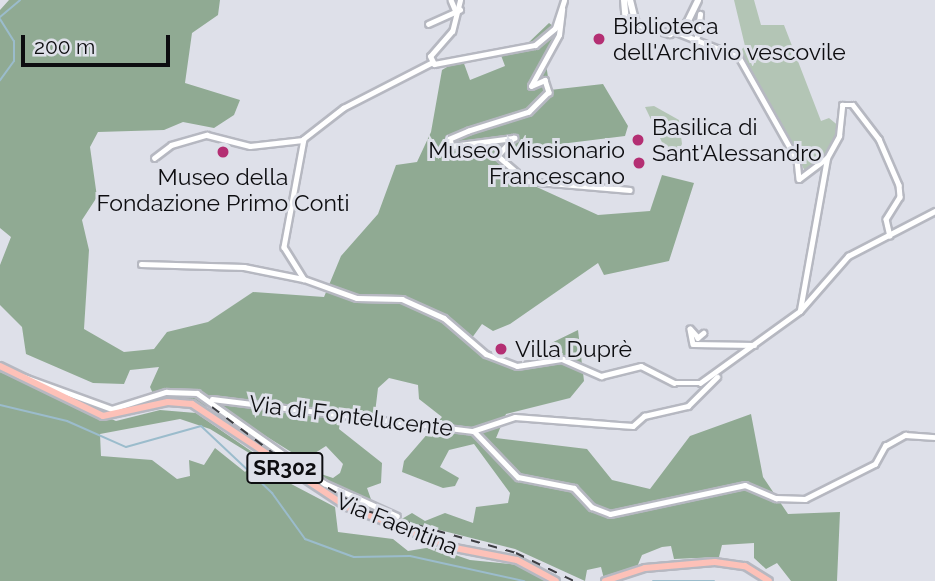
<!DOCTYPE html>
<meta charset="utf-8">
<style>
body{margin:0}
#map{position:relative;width:935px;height:581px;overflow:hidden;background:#dee0e9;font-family:Raleway,sans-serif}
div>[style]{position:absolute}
.green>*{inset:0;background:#b3c5b5}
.forest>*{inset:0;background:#90aa93}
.stream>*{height:2px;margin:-1px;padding:0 1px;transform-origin:1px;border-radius:1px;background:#9bbccc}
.roads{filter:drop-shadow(2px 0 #b6b8c1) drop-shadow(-2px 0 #b6b8c1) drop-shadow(0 2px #b6b8c1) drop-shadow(0 -2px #b6b8c1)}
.minor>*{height:4.5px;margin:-2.25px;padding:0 2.25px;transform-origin:2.25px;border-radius:2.25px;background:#fff}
.tertiary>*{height:5px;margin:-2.5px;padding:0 2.5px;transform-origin:2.5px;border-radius:2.5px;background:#fff}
.secondary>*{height:6px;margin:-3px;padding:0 3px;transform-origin:3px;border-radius:3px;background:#fff}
.primary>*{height:6px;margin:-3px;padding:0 3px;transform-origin:3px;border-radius:3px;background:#fdc1b8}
.rail>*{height:2px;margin-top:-1px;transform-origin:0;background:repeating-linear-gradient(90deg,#3d3d42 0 9px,transparent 0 18px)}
.dots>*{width:19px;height:19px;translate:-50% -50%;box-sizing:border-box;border:4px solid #dee0e9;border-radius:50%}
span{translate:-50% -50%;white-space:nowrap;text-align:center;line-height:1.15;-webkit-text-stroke:6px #dee0e9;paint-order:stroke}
.shield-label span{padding:2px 5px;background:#dee0e9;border:2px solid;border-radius:5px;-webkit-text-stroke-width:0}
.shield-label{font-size:21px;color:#0d0d10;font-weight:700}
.poi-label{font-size:23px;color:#0d0d10}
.left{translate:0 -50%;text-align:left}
.right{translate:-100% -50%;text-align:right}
.street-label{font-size:23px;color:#0d0d10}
.scale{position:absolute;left:21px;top:35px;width:149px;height:32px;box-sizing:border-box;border:4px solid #0d0d10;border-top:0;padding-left:9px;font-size:21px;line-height:24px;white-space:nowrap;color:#0d0d10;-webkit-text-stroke:5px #dee0e9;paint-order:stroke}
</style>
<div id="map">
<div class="green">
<div style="clip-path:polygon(734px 0,754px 0,761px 25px,784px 25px,821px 121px,829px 118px,840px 127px,831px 148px,806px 173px,740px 51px,745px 46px)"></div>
<div style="clip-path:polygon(654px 106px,679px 120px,682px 144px,672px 163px,645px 107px)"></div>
</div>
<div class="forest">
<div style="clip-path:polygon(9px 0,220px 0,218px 15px,192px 33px,185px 83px,240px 100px,234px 115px,214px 128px,183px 122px,164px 130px,98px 132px,90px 147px,97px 197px,82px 220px,89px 250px,84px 329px,124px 352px,154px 349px,167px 332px,208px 322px,253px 292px,324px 297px,341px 256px,378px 214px,396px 165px,417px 162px,431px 132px,442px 70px,462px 58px,470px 80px,505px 66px,499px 50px,527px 44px,549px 23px,561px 32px,546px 64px,550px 90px,603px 84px,628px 126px,625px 136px,496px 152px,497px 162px,517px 178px,598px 215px,650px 211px,662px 175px,694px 183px,669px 261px,604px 275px,598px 263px,510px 324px,493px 331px,482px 324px,469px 342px,484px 357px,523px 368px,539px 349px,578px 330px,584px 381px,570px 398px,506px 414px,496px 438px,587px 449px,612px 480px,650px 489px,690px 436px,751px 414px,763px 477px,788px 514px,840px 512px,837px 581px,791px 581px,777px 563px,766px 569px,754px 558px,754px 543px,722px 545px,719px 557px,674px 559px,671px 546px,662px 547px,642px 555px,637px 567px,604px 579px,601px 567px,587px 570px,585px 581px,515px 549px,400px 520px,412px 513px,425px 521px,445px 513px,473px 523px,476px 507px,508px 503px,510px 493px,474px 444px,449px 450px,440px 467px,459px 478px,455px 486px,443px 488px,402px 472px,404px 461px,442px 417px,419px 399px,418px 385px,389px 378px,378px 388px,375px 413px,341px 414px,339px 429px,382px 463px,381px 483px,367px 488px,373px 505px,303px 468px,333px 478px,340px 473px,343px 464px,326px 446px,304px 460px,211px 402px,206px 407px,189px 399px,156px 400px,150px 387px,159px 367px,130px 370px,124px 384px,93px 383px,26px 354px,22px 327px,0 305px,0 265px,11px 237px,0 228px,0 10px)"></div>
<div style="clip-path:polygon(0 372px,116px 421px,160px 410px,196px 413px,296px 482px,210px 429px,180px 419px,100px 434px,101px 456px,152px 460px,177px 479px,190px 476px,189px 460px,204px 465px,215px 448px,245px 472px,253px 464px,335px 507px,338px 532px,393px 539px,408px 551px,432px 547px,470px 560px,520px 565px,547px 581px,0 581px)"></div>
</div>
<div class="stream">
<div style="left:0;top:17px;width:26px;rotate:-40deg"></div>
<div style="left:0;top:19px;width:26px;rotate:58deg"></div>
<div style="left:14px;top:41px;width:20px;rotate:90deg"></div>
<div style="left:14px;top:61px;width:24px;rotate:126deg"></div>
<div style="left:0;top:405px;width:69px;rotate:13.4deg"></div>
<div style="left:67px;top:421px;width:64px;rotate:23.8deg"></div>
<div style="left:126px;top:447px;width:78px;rotate:-15.6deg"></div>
<div style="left:201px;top:426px;width:98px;rotate:43.3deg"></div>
<div style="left:272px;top:493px;width:57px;rotate:54.3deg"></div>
<div style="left:305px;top:539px;width:52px;rotate:20.2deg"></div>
<div style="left:354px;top:557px;width:56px;rotate:-1deg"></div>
<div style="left:410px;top:556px;width:117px;rotate:12.4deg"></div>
<div style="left:653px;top:581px;width:61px"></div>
</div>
<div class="roads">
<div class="minor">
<div style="left:451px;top:0;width:13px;rotate:67deg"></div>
<div style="left:428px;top:24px;width:35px;rotate:-24deg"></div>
<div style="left:676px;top:32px;width:68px;rotate:21.6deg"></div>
<div style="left:739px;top:57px;width:118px;rotate:60.6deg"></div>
<div style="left:797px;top:160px;width:19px;rotate:84deg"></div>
<div style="left:799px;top:179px;width:35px;rotate:-37deg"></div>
<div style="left:696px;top:43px;width:29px;rotate:-82deg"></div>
<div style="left:432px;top:63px;width:99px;rotate:152.9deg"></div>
<div style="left:344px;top:108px;width:51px;rotate:142.2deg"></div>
<div style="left:304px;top:139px;width:110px;rotate:100.5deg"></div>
<div style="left:284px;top:247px;width:38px;rotate:58deg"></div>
<div style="left:304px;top:279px;width:56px;rotate:19.7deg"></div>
<div style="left:357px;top:298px;width:45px;rotate:1.3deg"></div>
<div style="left:402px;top:299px;width:46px;rotate:24.3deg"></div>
<div style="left:444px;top:318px;width:55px;rotate:40.6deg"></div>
<div style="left:486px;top:354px;width:33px;rotate:21deg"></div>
<div style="left:517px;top:366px;width:46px;rotate:-8.8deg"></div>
<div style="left:562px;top:359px;width:43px;rotate:23.6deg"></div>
<div style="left:601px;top:376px;width:41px;rotate:-14deg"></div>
<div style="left:641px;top:366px;width:37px;rotate:27deg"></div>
<div style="left:674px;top:383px;width:26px"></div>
<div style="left:700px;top:383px;width:123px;rotate:-35.8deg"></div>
<div style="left:800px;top:311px;width:73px;rotate:-48.9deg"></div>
<div style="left:848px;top:256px;width:98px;rotate:-27.3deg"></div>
<div style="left:531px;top:86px;width:15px;rotate:-23deg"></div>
<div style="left:545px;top:80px;width:13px;rotate:72deg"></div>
<div style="left:549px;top:92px;width:28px;rotate:135deg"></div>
<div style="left:529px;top:112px;width:63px;rotate:162.4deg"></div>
<div style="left:469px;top:131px;width:21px;rotate:157deg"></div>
<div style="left:450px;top:139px;width:7px;rotate:74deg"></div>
<div style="left:452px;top:146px;width:63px;rotate:-7.4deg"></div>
<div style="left:514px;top:138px;width:24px;rotate:132deg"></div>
<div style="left:498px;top:156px;width:38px;rotate:41deg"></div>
<div style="left:527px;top:181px;width:103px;rotate:5deg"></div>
<div style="left:531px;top:86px;width:58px;rotate:-61.2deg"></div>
<div style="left:559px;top:35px;width:26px;rotate:-83deg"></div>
<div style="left:154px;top:158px;width:21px;rotate:-37deg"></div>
<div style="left:171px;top:145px;width:37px;rotate:-16deg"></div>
<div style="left:207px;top:135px;width:44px;rotate:14.3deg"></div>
<div style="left:250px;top:146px;width:53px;rotate:-6.5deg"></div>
<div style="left:827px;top:158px;width:25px;rotate:-61deg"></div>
<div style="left:839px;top:136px;width:31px;rotate:-84deg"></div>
<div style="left:842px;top:105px;width:11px"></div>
<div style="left:853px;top:105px;width:43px;rotate:52.6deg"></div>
<div style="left:879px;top:139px;width:50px;rotate:66.5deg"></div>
<div style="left:899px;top:185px;width:12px;rotate:85deg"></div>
<div style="left:900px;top:197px;width:26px;rotate:122deg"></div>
<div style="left:886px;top:219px;width:17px;rotate:77deg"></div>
<div style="left:141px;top:264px;width:103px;rotate:1.7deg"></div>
<div style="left:244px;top:267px;width:60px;rotate:11.5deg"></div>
<div style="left:800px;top:310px;width:154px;rotate:-79.9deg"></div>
<div style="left:704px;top:333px;width:8px;rotate:140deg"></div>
<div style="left:698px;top:338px;width:12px;rotate:-132deg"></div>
<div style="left:690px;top:329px;width:15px;rotate:79deg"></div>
<div style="left:693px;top:344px;width:61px;rotate:0.9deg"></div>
<div style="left:19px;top:375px;width:99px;rotate:20.1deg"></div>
<div style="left:112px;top:409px;width:57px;rotate:-17.5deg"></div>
<div style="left:166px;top:392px;width:31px;rotate:2deg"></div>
<div style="left:197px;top:393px;width:156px;rotate:35.3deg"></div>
<div style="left:324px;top:483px;width:80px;rotate:24.3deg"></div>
<div style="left:212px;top:399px;width:263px;rotate:7deg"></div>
<div style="left:473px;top:431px;width:44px;rotate:-18.4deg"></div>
<div style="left:515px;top:417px;width:118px;rotate:4.4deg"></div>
<div style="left:633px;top:426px;width:15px;rotate:-42deg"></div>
<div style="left:644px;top:416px;width:45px;rotate:-12.8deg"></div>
<div style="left:688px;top:406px;width:41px;rotate:-45deg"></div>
<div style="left:474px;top:431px;width:64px;rotate:46.3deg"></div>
<div style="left:518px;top:477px;width:57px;rotate:11.1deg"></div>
<div style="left:574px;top:488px;width:26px;rotate:47deg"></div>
<div style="left:592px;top:507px;width:19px;rotate:21deg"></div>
<div style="left:610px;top:514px;width:138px;rotate:-12.1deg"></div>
<div style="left:745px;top:485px;width:34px;rotate:23deg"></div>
<div style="left:776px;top:498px;width:29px;rotate:2deg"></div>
<div style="left:805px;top:499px;width:78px;rotate:-26.6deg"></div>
<div style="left:875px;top:464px;width:21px;rotate:-61deg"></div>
<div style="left:885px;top:446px;width:23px;rotate:-29deg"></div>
<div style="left:905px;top:435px;width:30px;rotate:4deg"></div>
</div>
<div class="tertiary">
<div style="left:460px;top:0;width:32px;rotate:104deg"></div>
<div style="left:452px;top:31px;width:33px;rotate:131deg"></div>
<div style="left:430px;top:56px;width:9px;rotate:63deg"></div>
<div style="left:434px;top:64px;width:103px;rotate:-10.7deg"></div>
<div style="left:535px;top:45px;width:26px;rotate:-40deg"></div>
<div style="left:555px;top:28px;width:29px;rotate:-72deg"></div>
</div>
<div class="secondary">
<div style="left:624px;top:0;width:21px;rotate:85deg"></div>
<div style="left:626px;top:21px;width:46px;rotate:16.5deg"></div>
<div style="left:670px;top:34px;width:20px;rotate:-33deg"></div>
<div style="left:687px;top:23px;width:25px;rotate:-64deg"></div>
<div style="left:630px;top:0;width:25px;rotate:76deg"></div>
</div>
<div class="primary">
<div style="left:0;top:366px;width:114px;rotate:25.9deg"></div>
<div style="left:103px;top:416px;width:66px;rotate:-12.2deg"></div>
<div style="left:168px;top:402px;width:24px;rotate:5deg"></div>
<div style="left:192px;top:404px;width:186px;rotate:33.6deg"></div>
<div style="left:347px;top:507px;width:116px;rotate:20.8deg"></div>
<div style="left:455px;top:548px;width:63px;rotate:11deg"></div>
<div style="left:517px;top:560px;width:44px;rotate:28.3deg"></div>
<div style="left:605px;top:581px;width:42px;rotate:-18deg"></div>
<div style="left:645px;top:568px;width:70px;rotate:-4.9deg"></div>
<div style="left:715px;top:562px;width:30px;rotate:8deg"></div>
<div style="left:745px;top:566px;width:28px;rotate:32deg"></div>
</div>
</div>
<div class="rail">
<div style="left:212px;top:407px;width:88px;rotate:37.1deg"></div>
<div style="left:282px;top:460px;width:99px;rotate:31deg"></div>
<div style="left:367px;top:511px;width:155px;rotate:15.7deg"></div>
<div style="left:516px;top:553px;width:64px;rotate:25.8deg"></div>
</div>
<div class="dots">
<div style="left:599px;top:39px;background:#b42f73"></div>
<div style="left:638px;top:140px;background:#b42f73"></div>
<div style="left:223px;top:152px;background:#b42f73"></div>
<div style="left:639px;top:163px;background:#b42f73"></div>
<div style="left:501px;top:349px;background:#b42f73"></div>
</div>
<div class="shield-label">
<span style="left:285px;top:468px">SR302</span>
</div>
<div class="poi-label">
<span class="left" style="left:613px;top:39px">Biblioteca<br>dell'Archivio vescovile</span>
<span class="left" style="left:652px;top:140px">Basilica di<br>Sant'Alessandro</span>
<span class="right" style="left:625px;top:163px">Museo Missionario<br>Francescano</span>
<span style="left:223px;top:190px">Museo della<br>Fondazione Primo Conti</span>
<span class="left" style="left:515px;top:349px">Villa Duprè</span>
</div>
<div class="street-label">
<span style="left:351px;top:416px;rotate:7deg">Via di Fontelucente</span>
<span style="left:397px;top:524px;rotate:22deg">Via Faentina</span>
</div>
<div class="scale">200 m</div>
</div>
